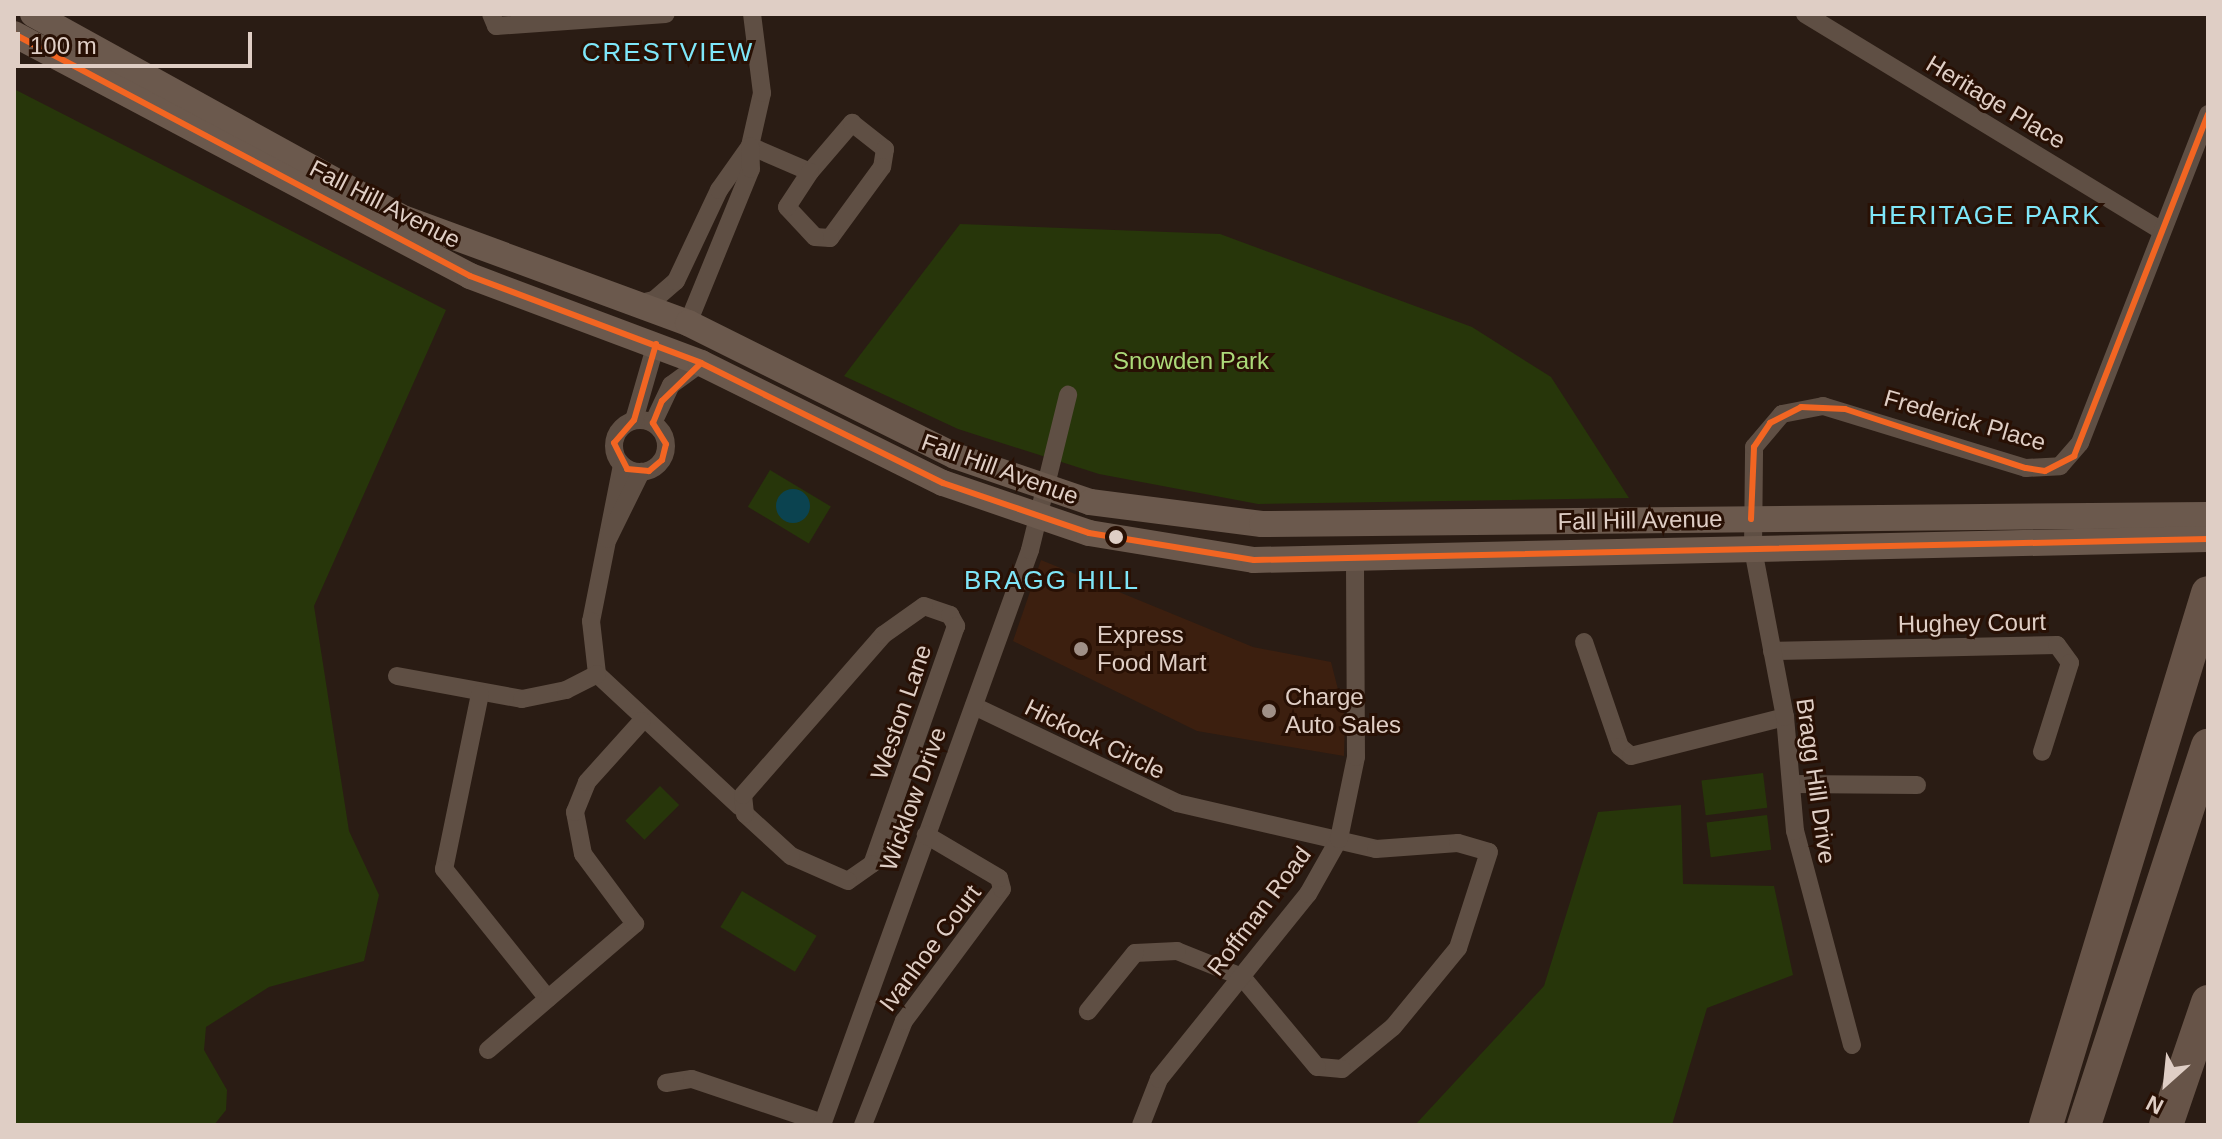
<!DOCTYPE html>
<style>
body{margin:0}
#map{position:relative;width:2222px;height:1139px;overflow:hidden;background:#2a1c14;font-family:Arial,sans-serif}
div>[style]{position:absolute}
.built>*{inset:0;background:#3c1f0f}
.green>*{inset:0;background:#27360a;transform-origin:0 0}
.water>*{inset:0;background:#0b4350}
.round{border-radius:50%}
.street>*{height:18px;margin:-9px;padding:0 9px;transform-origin:9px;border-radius:9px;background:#5f4f44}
.street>.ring{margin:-9px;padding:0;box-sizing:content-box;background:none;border:18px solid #5f4f44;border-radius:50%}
.secondary>*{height:26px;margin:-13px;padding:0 13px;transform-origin:13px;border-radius:13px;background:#6b594d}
.highway>*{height:34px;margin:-17px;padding:0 17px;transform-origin:17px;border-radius:17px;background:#675448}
.bus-1>*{height:6px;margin:-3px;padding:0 3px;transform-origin:3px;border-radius:3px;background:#f26522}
.dots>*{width:22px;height:22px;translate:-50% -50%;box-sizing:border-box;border:4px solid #281004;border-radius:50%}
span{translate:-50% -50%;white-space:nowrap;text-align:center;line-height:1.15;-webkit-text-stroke:6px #281004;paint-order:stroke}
.street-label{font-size:24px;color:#dfcec5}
.park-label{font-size:24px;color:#acda79}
.poi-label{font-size:24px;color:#dfcec5}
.left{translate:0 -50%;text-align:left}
.neighbourhood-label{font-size:26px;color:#7ee6f8;letter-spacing:2px}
.frame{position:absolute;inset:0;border:16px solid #dfcec5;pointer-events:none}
.north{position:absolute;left:2126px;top:1043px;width:80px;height:80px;-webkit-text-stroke:6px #281004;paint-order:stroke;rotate:207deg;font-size:22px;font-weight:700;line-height:32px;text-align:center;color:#dfcec5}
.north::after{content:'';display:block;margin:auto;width:28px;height:36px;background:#dfcec5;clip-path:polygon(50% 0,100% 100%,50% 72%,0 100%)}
.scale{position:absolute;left:16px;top:32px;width:236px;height:36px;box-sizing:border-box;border:4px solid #dfcec5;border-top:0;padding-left:10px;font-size:24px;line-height:28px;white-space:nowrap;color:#dfcec5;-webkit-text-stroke:6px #281004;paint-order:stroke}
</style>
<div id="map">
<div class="built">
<div style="clip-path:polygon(1041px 560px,1253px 647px,1331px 662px,1345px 717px,1344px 756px,1197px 731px,1013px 641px)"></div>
</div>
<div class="green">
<div style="clip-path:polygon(14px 89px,446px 310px,314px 606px,349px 831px,379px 895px,364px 961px,269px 987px,206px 1027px,204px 1050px,227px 1090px,226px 1110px,214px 1125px,14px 1125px)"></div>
<div style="clip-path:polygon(960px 224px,1220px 234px,1472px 327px,1551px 377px,1629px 498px,1258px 504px,1099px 474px,958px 429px,844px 376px)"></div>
<div style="left:770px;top:470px;width:71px;height:43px;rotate:31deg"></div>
<div style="left:1763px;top:773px;width:35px;height:62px;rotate:83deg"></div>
<div style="left:660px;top:786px;width:27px;height:49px;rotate:45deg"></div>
<div style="clip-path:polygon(1681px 805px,1683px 884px,1774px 886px,1793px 975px,1707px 1008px,1672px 1125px,1415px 1125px,1544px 986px,1598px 812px)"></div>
<div style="left:1767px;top:815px;width:35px;height:61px;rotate:83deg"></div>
<div style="left:742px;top:891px;width:87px;height:42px;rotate:31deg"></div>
</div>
<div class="water">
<div class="round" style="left:776px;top:489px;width:34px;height:34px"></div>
</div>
<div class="street">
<div style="left:491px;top:14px;width:13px;rotate:67deg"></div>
<div style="left:496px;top:26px;width:170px;rotate:-4deg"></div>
<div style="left:1805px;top:14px;width:418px;rotate:31.3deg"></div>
<div style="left:750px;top:146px;width:65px;rotate:23.4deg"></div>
<div style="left:810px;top:172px;width:65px;rotate:-49.4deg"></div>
<div style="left:852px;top:123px;width:42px;rotate:38.2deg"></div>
<div style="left:885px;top:149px;width:18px;rotate:99deg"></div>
<div style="left:882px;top:167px;width:88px;rotate:126.2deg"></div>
<div style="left:830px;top:238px;width:15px;rotate:-176deg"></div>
<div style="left:815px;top:237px;width:41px;rotate:-133deg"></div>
<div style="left:787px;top:207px;width:42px;rotate:-56.7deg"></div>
<div style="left:636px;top:304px;width:18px;rotate:-13deg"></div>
<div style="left:654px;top:300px;width:29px;rotate:-41deg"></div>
<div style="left:676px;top:281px;width:101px;rotate:-64.7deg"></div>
<div style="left:719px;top:190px;width:54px;rotate:-54.8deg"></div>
<div style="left:750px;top:146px;width:54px;rotate:-77.2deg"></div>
<div style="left:762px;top:93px;width:80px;rotate:-97.2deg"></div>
<div style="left:688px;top:323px;width:166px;rotate:-67.8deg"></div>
<div style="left:751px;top:169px;width:23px;rotate:-92deg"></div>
<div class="ring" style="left:614px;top:420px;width:34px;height:34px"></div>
<div style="left:634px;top:420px;width:79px;rotate:-73.9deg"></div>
<div style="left:653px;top:423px;width:42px;rotate:-64.7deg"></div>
<div style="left:671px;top:385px;width:37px;rotate:-36deg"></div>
<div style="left:622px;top:465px;width:159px;rotate:101.2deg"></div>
<div style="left:591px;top:621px;width:53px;rotate:83.5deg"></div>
<div style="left:597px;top:674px;width:195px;rotate:42.9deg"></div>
<div style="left:608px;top:539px;width:75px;rotate:-63.8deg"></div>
<div style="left:924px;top:606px;width:28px;rotate:19deg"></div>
<div style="left:950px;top:615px;width:13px;rotate:61deg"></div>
<div style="left:956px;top:626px;width:252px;rotate:109.4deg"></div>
<div style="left:872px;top:864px;width:29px;rotate:145deg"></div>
<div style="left:848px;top:881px;width:62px;rotate:-156.3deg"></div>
<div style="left:791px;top:856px;width:62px;rotate:-137.6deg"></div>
<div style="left:745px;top:814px;width:19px;rotate:-96deg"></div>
<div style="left:743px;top:795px;width:213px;rotate:-48.8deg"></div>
<div style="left:883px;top:635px;width:50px;rotate:-35.3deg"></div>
<div style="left:1584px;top:642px;width:111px;rotate:71.1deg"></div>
<div style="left:1620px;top:747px;width:14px;rotate:39deg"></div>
<div style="left:1631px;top:756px;width:159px;rotate:-14.2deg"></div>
<div style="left:1772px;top:651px;width:285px;rotate:-1.2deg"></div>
<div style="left:2057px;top:645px;width:22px;rotate:54deg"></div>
<div style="left:2070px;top:663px;width:93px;rotate:107.5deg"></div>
<div style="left:397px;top:676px;width:127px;rotate:10.4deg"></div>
<div style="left:522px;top:699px;width:45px;rotate:-11.6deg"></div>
<div style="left:566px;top:690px;width:35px;rotate:-27deg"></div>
<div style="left:480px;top:694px;width:179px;rotate:101.6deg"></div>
<div style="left:444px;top:869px;width:166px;rotate:51.3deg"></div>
<div style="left:974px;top:706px;width:225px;rotate:25.5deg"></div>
<div style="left:1177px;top:803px;width:204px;rotate:13deg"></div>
<div style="left:1376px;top:849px;width:82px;rotate:-4.2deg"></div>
<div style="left:1458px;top:843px;width:32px;rotate:16deg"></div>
<div style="left:1489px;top:852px;width:101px;rotate:107.9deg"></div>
<div style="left:1458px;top:948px;width:102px;rotate:129.4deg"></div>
<div style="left:1393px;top:1027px;width:66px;rotate:140.5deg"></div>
<div style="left:1342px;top:1069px;width:25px;rotate:-175deg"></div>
<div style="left:1317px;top:1067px;width:117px;rotate:-129.8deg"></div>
<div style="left:1242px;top:977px;width:70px;rotate:-158.2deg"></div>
<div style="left:1177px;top:951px;width:42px;rotate:177.3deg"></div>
<div style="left:1135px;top:953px;width:75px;rotate:129deg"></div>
<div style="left:1793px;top:784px;width:124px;rotate:0.5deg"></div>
<div style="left:1852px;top:1045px;width:221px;rotate:-104.9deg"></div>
<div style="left:1795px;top:831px;width:114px;rotate:-95deg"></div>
<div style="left:1785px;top:717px;width:170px;rotate:-100.8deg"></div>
<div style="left:1753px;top:550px;width:103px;rotate:-89.4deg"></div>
<div style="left:1754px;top:447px;width:43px;rotate:-49.7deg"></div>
<div style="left:1782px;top:414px;width:42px;rotate:-11deg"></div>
<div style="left:1823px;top:406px;width:212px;rotate:17deg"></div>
<div style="left:2026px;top:468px;width:34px;rotate:-3deg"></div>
<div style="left:2060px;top:466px;width:30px;rotate:-49deg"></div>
<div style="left:2080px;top:443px;width:353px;rotate:-68.7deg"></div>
<div style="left:488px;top:1050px;width:194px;rotate:-40.6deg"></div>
<div style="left:635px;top:924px;width:87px;rotate:-126.6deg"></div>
<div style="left:583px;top:854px;width:43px;rotate:-100.8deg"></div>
<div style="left:575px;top:812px;width:32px;rotate:-68deg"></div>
<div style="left:587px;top:782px;width:82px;rotate:-48deg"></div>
<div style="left:666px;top:1083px;width:26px;rotate:-9deg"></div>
<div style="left:692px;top:1079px;width:138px;rotate:18.6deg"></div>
<div style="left:822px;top:1125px;width:611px;rotate:-70.11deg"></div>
<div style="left:1030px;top:550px;width:160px;rotate:-76.2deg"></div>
<div style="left:863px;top:1125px;width:112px;rotate:-68.5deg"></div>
<div style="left:904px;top:1021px;width:164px;rotate:-53.4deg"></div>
<div style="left:1002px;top:889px;width:11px;rotate:-105deg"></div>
<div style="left:999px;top:878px;width:85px;rotate:-149.5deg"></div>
<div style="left:1141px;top:1125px;width:49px;rotate:-68.6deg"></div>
<div style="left:1159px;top:1079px;width:238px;rotate:-51.2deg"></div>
<div style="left:1308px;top:894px;width:63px;rotate:-60.6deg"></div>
<div style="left:1339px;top:839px;width:84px;rotate:-78.3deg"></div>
<div style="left:1356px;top:757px;width:199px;rotate:-90.3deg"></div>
</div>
<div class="secondary">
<div style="left:33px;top:14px;width:419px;rotate:28.9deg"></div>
<div style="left:400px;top:217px;width:307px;rotate:20.2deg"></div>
<div style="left:688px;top:323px;width:298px;rotate:26.5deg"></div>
<div style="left:955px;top:456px;width:143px;rotate:18.8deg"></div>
<div style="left:1090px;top:502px;width:173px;rotate:7.3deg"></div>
<div style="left:1262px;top:524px;width:946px;rotate:-0.55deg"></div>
<div style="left:14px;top:34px;width:516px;rotate:27.95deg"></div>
<div style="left:470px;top:276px;width:247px;rotate:20.6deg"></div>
<div style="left:701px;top:363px;width:270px;rotate:26.4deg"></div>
<div style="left:943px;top:483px;width:154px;rotate:18.9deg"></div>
<div style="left:1089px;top:533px;width:167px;rotate:9.3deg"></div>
<div style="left:1254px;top:560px;width:954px;rotate:-1.26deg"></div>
</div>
<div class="highway">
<div style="left:2046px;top:1125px;width:556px;rotate:-73.06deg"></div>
<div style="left:2084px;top:1125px;width:399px;rotate:-71.9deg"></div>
<div style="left:2166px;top:1125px;width:130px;rotate:-71.1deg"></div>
</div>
<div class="bus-1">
<div style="left:14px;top:34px;width:516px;rotate:27.95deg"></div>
<div style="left:470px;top:276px;width:247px;rotate:20.6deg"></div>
<div style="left:701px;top:363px;width:270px;rotate:26.4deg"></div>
<div style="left:943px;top:483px;width:154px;rotate:18.9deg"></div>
<div style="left:1089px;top:533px;width:167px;rotate:9.3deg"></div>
<div style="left:1254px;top:560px;width:954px;rotate:-1.26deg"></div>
<div style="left:656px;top:344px;width:79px;rotate:106.1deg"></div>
<div style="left:634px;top:420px;width:30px;rotate:131deg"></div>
<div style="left:614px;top:443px;width:29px;rotate:63deg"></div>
<div style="left:627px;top:469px;width:22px;rotate:5deg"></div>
<div style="left:649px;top:471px;width:17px;rotate:-40deg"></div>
<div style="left:662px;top:460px;width:16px;rotate:-76deg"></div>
<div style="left:666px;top:444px;width:25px;rotate:-122deg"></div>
<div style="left:653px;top:423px;width:24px;rotate:-68deg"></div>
<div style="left:662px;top:401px;width:54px;rotate:-44.3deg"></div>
<div style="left:1751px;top:519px;width:72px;rotate:-87.6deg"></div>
<div style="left:1754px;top:447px;width:29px;rotate:-56deg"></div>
<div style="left:1770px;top:423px;width:35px;rotate:-27deg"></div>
<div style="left:1801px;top:407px;width:44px;rotate:2.6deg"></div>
<div style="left:1845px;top:409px;width:190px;rotate:18.1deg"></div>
<div style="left:2026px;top:468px;width:19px;rotate:9deg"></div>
<div style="left:2045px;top:471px;width:33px;rotate:-27deg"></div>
<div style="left:2074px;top:456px;width:367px;rotate:-68.6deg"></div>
</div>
<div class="dots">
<div style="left:1116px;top:537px;background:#dfcec5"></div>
<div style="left:1081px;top:649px;background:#a09087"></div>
<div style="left:1269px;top:711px;background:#a09087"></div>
</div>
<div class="street-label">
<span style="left:1996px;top:102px;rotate:31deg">Heritage Place</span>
<span style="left:385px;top:204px;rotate:27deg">Fall Hill Avenue</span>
<span style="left:1965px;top:420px;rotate:16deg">Frederick Place</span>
<span style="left:1000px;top:469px;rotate:20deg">Fall Hill Avenue</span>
<span style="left:1640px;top:520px;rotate:-1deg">Fall Hill Avenue</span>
<span style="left:1972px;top:623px;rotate:-1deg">Hughey Court</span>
<span style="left:901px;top:712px;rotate:-71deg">Weston Lane</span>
<span style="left:1095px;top:739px;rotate:26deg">Hickock Circle</span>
<span style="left:1816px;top:781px;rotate:82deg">Bragg Hill Drive</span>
<span style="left:913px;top:799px;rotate:-70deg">Wicklow Drive</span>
<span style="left:1259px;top:911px;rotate:-53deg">Roffman Road</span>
<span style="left:930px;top:948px;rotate:-53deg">Ivanhoe Court</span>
</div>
<div class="park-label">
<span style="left:1191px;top:361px">Snowden Park</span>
</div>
<div class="poi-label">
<span class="left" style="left:1097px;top:649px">Express<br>Food Mart</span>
<span class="left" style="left:1285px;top:711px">Charge<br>Auto Sales</span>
</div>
<div class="neighbourhood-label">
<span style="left:668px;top:53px">CRESTVIEW</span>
<span style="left:1985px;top:216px">HERITAGE PARK</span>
<span style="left:1052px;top:581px">BRAGG HILL</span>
</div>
<div class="frame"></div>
<div class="north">N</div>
<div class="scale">100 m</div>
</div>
